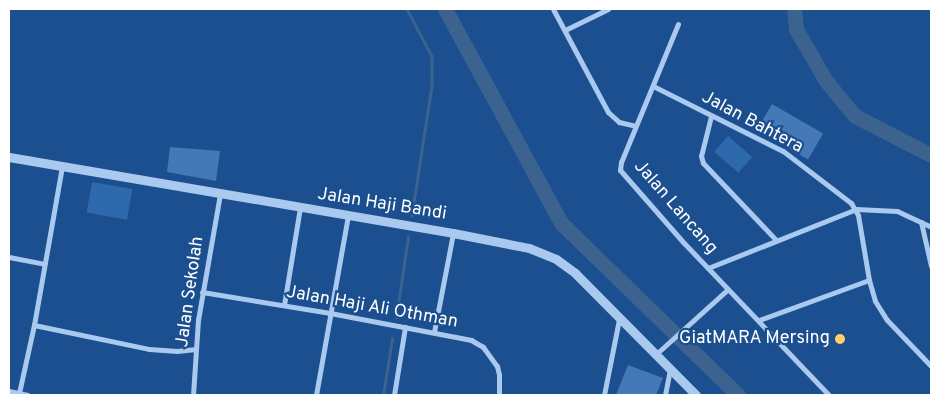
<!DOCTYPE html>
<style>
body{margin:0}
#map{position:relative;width:940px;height:404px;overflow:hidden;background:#1b4f8f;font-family:Overpass,sans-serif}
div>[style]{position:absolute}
.green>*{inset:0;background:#2e69ad;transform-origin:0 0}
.stream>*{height:2.5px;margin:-1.25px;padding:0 1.25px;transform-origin:1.25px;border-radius:1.25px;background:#3c6290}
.river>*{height:15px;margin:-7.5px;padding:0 7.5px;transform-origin:7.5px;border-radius:7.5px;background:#3c6290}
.building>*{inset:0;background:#4478b7;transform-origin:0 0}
.minor>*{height:5px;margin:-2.5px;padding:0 2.5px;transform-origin:2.5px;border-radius:2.5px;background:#a9c9ee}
.tertiary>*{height:9px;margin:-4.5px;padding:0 4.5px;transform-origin:4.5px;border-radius:4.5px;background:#a9c9ee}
.dots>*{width:14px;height:14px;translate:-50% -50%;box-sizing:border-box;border:2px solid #1b4f8f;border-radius:50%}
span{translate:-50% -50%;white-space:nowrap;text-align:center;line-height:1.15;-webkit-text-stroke:4.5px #1b4f8f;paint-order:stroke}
.street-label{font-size:18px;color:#fff}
.poi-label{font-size:18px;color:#fff}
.right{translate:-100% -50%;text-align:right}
.frame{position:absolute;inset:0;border:10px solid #fff;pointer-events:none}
</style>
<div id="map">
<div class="green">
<div style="left:728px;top:136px;width:32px;height:21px;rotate:41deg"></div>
<div style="left:92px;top:182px;width:41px;height:31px;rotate:10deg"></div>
</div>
<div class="stream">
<div style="left:407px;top:9px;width:53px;rotate:62deg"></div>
<div style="left:432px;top:56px;width:30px;rotate:90deg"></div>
<div style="left:432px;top:86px;width:131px;rotate:98.8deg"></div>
<div style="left:396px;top:318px;width:82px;rotate:-81.6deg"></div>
<div style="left:383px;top:395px;width:57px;rotate:-80.9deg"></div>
</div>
<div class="river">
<div style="left:445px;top:9px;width:243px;rotate:61.5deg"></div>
<div style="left:561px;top:223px;width:247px;rotate:44.2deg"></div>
<div style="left:794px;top:9px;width:20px;rotate:84deg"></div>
<div style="left:796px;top:29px;width:60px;rotate:60deg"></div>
<div style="left:826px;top:81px;width:45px;rotate:50.4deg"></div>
<div style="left:855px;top:116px;width:85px;rotate:27.2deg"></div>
</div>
<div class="building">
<div style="left:772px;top:104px;width:59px;height:30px;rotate:30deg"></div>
<div style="clip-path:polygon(170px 147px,220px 151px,216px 181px,167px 172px)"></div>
<div style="clip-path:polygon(628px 365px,663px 378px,656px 395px,616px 395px)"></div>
</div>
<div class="minor">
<div style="left:553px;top:9px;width:117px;rotate:61.9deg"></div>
<div style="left:608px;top:112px;width:15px;rotate:42deg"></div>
<div style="left:619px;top:122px;width:17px;rotate:13deg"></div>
<div style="left:678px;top:24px;width:149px;rotate:112.4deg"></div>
<div style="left:621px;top:162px;width:8px;rotate:97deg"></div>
<div style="left:620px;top:170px;width:97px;rotate:48.8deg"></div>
<div style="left:684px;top:243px;width:210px;rotate:46.4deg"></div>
<div style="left:565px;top:30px;width:48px;rotate:-26deg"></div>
<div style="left:653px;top:86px;width:145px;rotate:26.6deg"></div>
<div style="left:783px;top:151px;width:86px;rotate:37.4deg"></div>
<div style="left:851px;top:203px;width:14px;rotate:60deg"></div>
<div style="left:858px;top:215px;width:66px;rotate:80.4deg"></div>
<div style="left:869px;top:280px;width:22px;rotate:74deg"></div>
<div style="left:875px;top:301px;width:22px;rotate:58deg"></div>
<div style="left:887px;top:320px;width:64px;rotate:46.3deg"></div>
<div style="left:711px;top:116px;width:41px;rotate:104deg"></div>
<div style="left:701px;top:156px;width:7px;rotate:74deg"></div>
<div style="left:703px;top:163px;width:106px;rotate:46.5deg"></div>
<div style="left:921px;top:222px;width:45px;rotate:77.2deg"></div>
<div style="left:9px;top:257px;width:36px;rotate:11deg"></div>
<div style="left:708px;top:268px;width:159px;rotate:-21.7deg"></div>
<div style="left:856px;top:209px;width:41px;rotate:2.8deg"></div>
<div style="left:897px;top:211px;width:38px;rotate:25deg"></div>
<div style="left:202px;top:292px;width:130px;rotate:9.3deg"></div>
<div style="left:330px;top:313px;width:144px;rotate:10.8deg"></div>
<div style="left:471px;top:340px;width:14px;rotate:30deg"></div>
<div style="left:483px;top:347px;width:24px;rotate:54deg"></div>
<div style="left:497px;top:366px;width:9px;rotate:77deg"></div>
<div style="left:499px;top:375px;width:20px;rotate:90deg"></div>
<div style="left:284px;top:305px;width:99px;rotate:-80.7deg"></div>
<div style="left:759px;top:320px;width:117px;rotate:-20deg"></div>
<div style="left:34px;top:325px;width:117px;rotate:11.8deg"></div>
<div style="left:149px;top:349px;width:28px;rotate:4deg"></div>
<div style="left:177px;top:351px;width:19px;rotate:-6deg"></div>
<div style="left:434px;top:332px;width:101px;rotate:-79.1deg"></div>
<div style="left:655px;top:355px;width:98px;rotate:-42.1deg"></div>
<div style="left:9px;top:391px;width:19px;rotate:12deg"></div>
<div style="left:19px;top:393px;width:70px;rotate:-77.6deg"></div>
<div style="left:34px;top:325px;width:161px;rotate:-80deg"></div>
<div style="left:193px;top:395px;width:75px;rotate:-86.2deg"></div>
<div style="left:198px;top:320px;width:128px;rotate:-80.1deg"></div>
<div style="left:316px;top:395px;width:183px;rotate:-79.9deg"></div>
<div style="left:394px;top:395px;width:69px;rotate:-80.8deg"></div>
<div style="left:604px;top:395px;width:77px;rotate:-78.8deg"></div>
<div style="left:665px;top:395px;width:25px;rotate:-79deg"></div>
</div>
<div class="tertiary">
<div style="left:9px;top:157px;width:450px;rotate:9.7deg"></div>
<div style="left:453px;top:233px;width:77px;rotate:11.2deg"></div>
<div style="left:529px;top:248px;width:29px;rotate:22deg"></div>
<div style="left:556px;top:259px;width:24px;rotate:36deg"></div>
<div style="left:575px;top:273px;width:172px;rotate:45.2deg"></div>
</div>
<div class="dots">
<div style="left:840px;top:339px;background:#ffd166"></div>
</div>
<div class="street-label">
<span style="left:752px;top:123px;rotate:28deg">Jalan Bahtera</span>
<span style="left:382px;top:205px;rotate:9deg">Jalan Haji Bandi</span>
<span style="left:675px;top:208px;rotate:49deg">Jalan Lancang</span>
<span style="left:191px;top:292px;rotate:-82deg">Jalan Sekolah</span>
<span style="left:372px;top:308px;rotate:10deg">Jalan Haji Ali Othman</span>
</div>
<div class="poi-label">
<span class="right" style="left:830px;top:339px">GiatMARA Mersing</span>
</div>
<div class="frame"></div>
</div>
